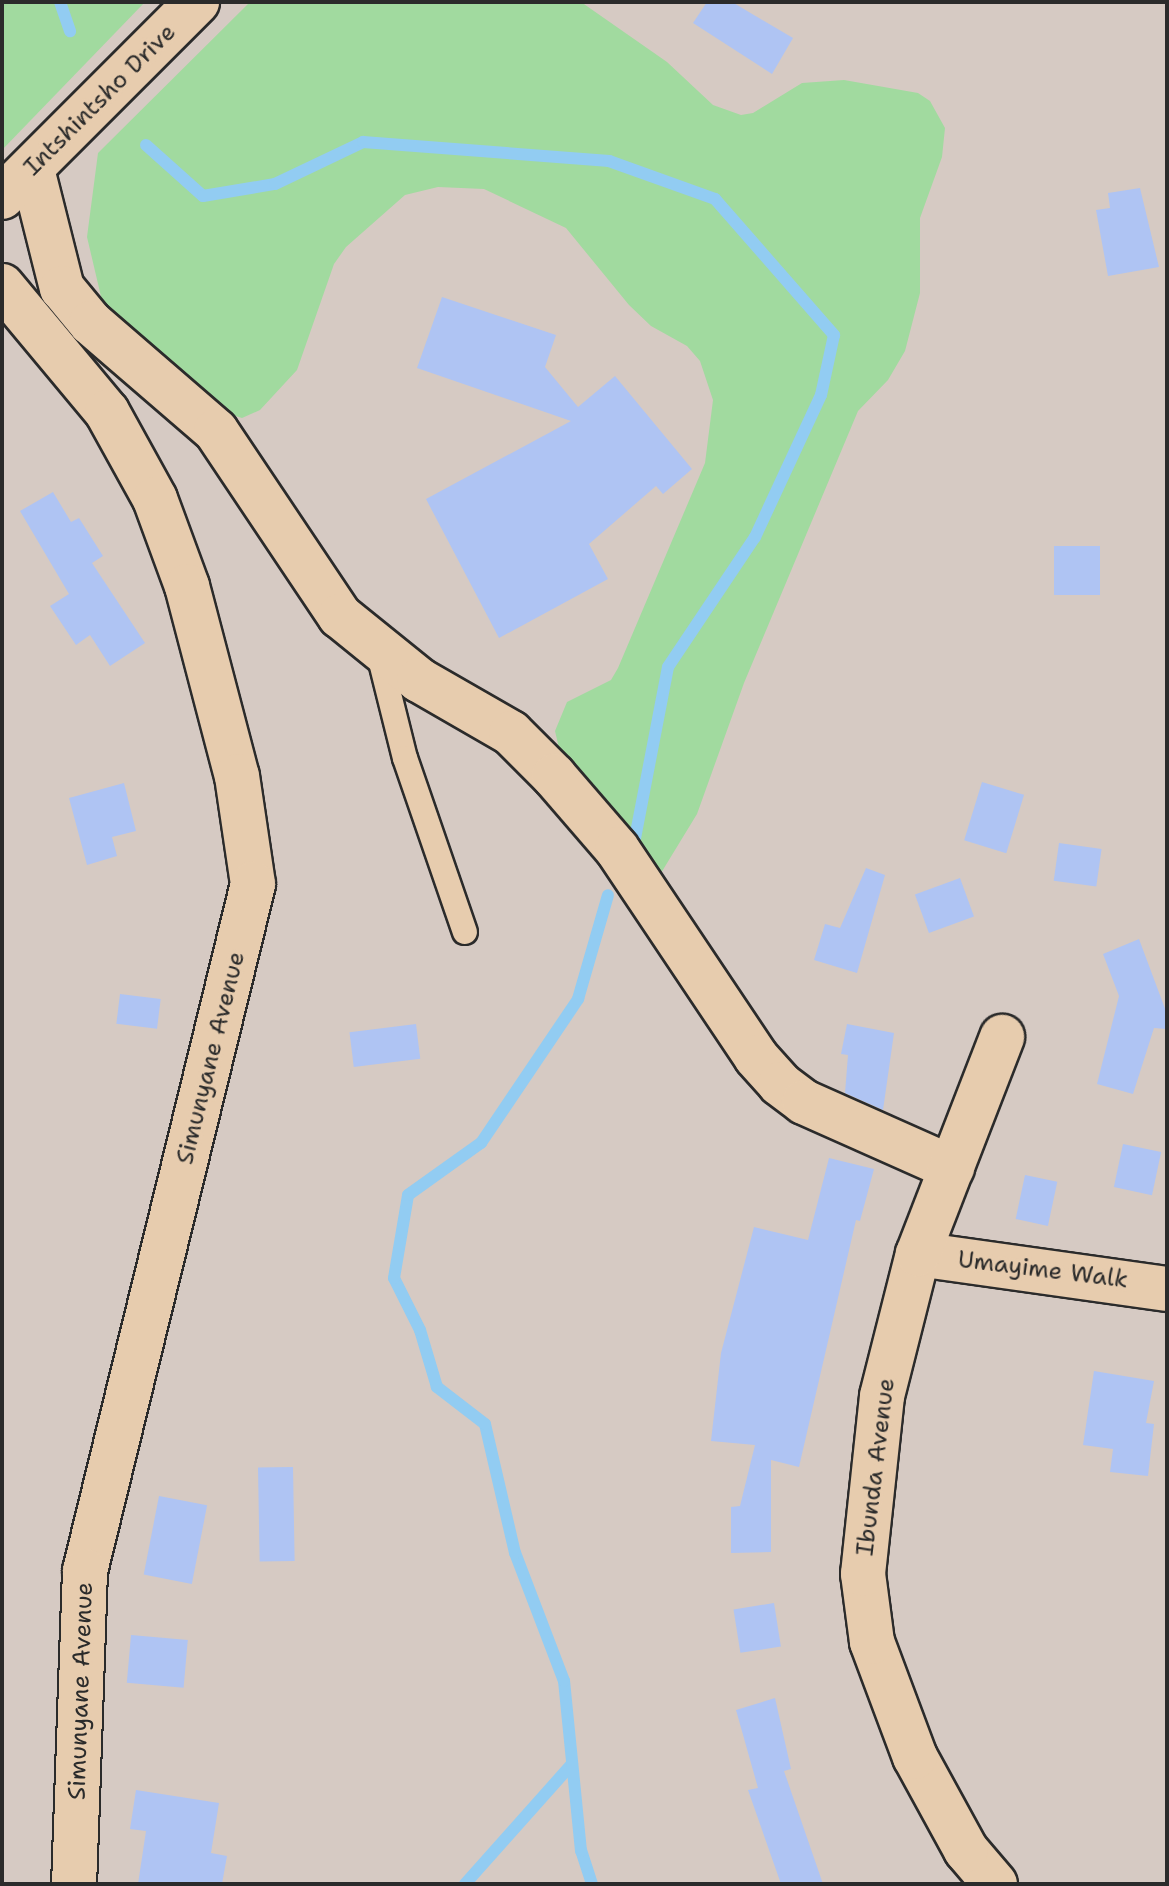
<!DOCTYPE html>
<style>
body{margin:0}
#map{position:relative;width:1169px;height:1886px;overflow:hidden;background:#d6cac3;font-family:"Shantell Sans",sans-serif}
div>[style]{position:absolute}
.green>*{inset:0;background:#a1da9f}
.stream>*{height:12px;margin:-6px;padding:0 6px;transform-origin:6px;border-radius:6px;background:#92ccf2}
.building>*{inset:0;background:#afc4f3;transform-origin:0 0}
.roads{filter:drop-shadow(2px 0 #2b2b2b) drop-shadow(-2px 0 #2b2b2b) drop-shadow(0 2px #2b2b2b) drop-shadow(0 -2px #2b2b2b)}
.lane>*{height:24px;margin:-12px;padding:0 12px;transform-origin:12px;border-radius:12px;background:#e7ccae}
.street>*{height:44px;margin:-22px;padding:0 22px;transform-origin:22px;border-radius:22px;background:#e7ccae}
span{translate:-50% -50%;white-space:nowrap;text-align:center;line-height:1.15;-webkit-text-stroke:7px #e7ccae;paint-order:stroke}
.street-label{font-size:24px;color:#2b2b2b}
.frame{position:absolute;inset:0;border:4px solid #2b2b2b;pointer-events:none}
</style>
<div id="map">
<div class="green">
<div style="clip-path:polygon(2px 2px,145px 2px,2px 150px)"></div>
<div style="clip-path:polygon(250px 2px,581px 2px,667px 62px,713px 105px,741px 115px,753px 113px,802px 83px,844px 80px,918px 93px,930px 101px,945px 128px,942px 157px,920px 218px,920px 293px,905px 351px,888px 380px,858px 411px,744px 683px,697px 814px,661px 873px,651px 870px,562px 761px,555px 731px,567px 702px,611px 680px,618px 668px,705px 463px,713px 400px,700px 361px,687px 346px,651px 326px,629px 305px,566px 228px,484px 189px,438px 187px,405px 195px,346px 247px,334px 264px,297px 370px,260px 410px,242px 418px,229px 414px,194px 381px,138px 344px,103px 305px,87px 237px,98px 153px)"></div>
</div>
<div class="stream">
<div style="left:60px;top:2px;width:31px;rotate:71deg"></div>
<div style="left:146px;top:145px;width:76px;rotate:41.8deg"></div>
<div style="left:203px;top:196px;width:73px;rotate:-9.5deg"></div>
<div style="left:275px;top:184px;width:98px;rotate:-25.5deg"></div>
<div style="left:363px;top:142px;width:247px;rotate:4.4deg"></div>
<div style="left:609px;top:161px;width:113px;rotate:19.7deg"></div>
<div style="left:715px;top:199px;width:181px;rotate:48.8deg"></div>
<div style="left:834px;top:335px;width:61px;rotate:102.2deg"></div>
<div style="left:821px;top:395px;width:157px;rotate:114.9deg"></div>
<div style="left:755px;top:537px;width:156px;rotate:123.8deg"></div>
<div style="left:668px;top:667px;width:180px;rotate:100.9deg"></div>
<div style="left:465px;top:1884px;width:161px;rotate:-48.3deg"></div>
<div style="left:592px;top:1884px;width:35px;rotate:-108deg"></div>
<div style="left:581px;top:1851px;width:171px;rotate:-95.7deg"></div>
<div style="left:564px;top:1681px;width:137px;rotate:-110.9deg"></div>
<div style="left:515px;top:1553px;width:132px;rotate:-103.1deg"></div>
<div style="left:485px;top:1424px;width:61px;rotate:-142.4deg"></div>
<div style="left:437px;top:1387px;width:59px;rotate:-106.6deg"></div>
<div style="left:420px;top:1330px;width:58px;rotate:-116.6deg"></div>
<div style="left:394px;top:1278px;width:84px;rotate:-80.4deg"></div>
<div style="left:408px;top:1195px;width:90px;rotate:-35.5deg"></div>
<div style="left:481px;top:1143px;width:174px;rotate:-56deg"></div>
<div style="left:578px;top:999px;width:108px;rotate:-73.9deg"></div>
</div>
<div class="building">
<div style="clip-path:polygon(707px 2px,732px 2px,793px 38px,772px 74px,693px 23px)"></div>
<div style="clip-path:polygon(1140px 188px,1159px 267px,1108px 276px,1096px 210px,1110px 208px,1108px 193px)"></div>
<div style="clip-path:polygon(442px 297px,556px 335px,545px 367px,578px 407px,615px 376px,692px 469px,663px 494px,656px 486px,589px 544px,608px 579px,499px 638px,426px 499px,571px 421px,417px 368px)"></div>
<div style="clip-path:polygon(53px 492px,71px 522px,79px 518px,103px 556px,92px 563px,145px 643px,110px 666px,90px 635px,76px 645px,50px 606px,69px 594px,20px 511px)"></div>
<div style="left:1054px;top:546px;width:46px;height:49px"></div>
<div style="left:982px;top:782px;width:44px;height:61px;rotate:17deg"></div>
<div style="clip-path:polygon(124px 783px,136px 831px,112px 837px,117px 856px,87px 865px,69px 798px)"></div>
<div style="left:1059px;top:843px;width:43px;height:38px;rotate:8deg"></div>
<div style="clip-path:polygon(866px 868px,885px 875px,857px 973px,814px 960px,825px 924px,840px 928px)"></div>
<div style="left:960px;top:878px;width:41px;height:48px;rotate:70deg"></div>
<div style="clip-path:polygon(1139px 939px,1167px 1014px,1167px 1029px,1154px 1028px,1133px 1094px,1097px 1084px,1119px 996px,1103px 954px)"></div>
<div style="left:120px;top:994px;width:41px;height:30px;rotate:7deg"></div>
<div style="left:416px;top:1024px;width:35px;height:67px;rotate:83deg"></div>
<div style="clip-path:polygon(847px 1024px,894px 1033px,883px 1110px,845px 1093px,848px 1055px,841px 1054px)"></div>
<div style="left:1123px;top:1144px;width:39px;height:44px;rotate:12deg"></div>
<div style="clip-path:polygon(829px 1158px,874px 1169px,860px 1221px,856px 1220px,799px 1467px,771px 1460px,771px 1552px,731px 1553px,731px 1507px,740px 1506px,755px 1445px,711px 1441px,721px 1353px,754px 1227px,808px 1240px)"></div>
<div style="left:1025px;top:1175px;width:33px;height:45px;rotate:12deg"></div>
<div style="clip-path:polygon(1094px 1371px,1154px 1381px,1146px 1423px,1154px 1424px,1148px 1476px,1110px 1472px,1113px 1449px,1083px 1445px)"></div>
<div style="left:293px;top:1467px;width:94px;height:35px;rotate:89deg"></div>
<div style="left:159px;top:1496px;width:49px;height:80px;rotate:11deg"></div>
<div style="left:774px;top:1603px;width:44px;height:41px;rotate:81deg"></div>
<div style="left:131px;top:1635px;width:57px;height:48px;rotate:5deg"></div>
<div style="clip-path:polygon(775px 1698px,791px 1769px,784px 1771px,823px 1884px,781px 1884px,748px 1790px,758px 1788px,736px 1710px)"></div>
<div style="clip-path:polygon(136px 1790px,219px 1803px,211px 1853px,227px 1856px,222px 1884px,138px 1884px,146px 1831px,130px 1829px)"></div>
</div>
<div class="roads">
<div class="lane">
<div style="left:379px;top:654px;width:107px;rotate:76deg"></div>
<div style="left:405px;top:758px;width:184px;rotate:71deg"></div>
</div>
<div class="street">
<div style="left:32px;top:169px;width:123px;rotate:75.9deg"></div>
<div style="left:62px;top:288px;width:45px;rotate:50.4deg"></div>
<div style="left:91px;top:323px;width:165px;rotate:40.8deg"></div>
<div style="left:216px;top:431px;width:223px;rotate:56.2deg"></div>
<div style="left:340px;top:616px;width:102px;rotate:39deg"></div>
<div style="left:419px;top:680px;width:106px;rotate:29.9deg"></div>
<div style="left:511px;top:733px;width:61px;rotate:45deg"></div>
<div style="left:554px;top:776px;width:96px;rotate:49.2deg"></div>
<div style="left:617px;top:849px;width:250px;rotate:56.2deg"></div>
<div style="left:756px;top:1057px;width:36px;rotate:48deg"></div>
<div style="left:780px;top:1084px;width:30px;rotate:37deg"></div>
<div style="left:804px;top:1102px;width:162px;rotate:24deg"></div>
<div style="left:2px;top:197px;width:276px;rotate:-45deg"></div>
<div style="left:2px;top:286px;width:164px;rotate:50.2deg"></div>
<div style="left:107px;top:412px;width:99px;rotate:61.1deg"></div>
<div style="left:155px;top:499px;width:93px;rotate:69.8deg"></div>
<div style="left:187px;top:586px;width:196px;rotate:75.3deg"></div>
<div style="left:237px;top:776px;width:109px;rotate:81.6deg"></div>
<div style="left:253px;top:884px;width:707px;rotate:103.74deg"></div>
<div style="left:85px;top:1571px;width:313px;rotate:92deg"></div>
<div style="left:918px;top:1254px;width:251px;rotate:8deg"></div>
<div style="left:995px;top:1884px;width:45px;rotate:-130.5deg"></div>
<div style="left:966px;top:1850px;width:106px;rotate:-118.7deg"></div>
<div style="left:915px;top:1757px;width:123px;rotate:-110.5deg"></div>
<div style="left:872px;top:1642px;width:69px;rotate:-97.5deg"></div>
<div style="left:863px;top:1574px;width:179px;rotate:-83.9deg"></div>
<div style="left:882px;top:1396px;width:146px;rotate:-75.8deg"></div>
<div style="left:918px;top:1254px;width:233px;rotate:-68.8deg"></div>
</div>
</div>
<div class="street-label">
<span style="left:100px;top:100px;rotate:-45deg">Intshintsho Drive</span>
<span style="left:211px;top:1058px;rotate:-76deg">Simunyane Avenue</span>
<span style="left:1043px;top:1270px;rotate:7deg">Umayime Walk</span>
<span style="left:876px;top:1467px;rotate:-83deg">Ibunda Avenue</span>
<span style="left:81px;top:1691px;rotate:-88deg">Simunyane Avenue</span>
</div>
<div class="frame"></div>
</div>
